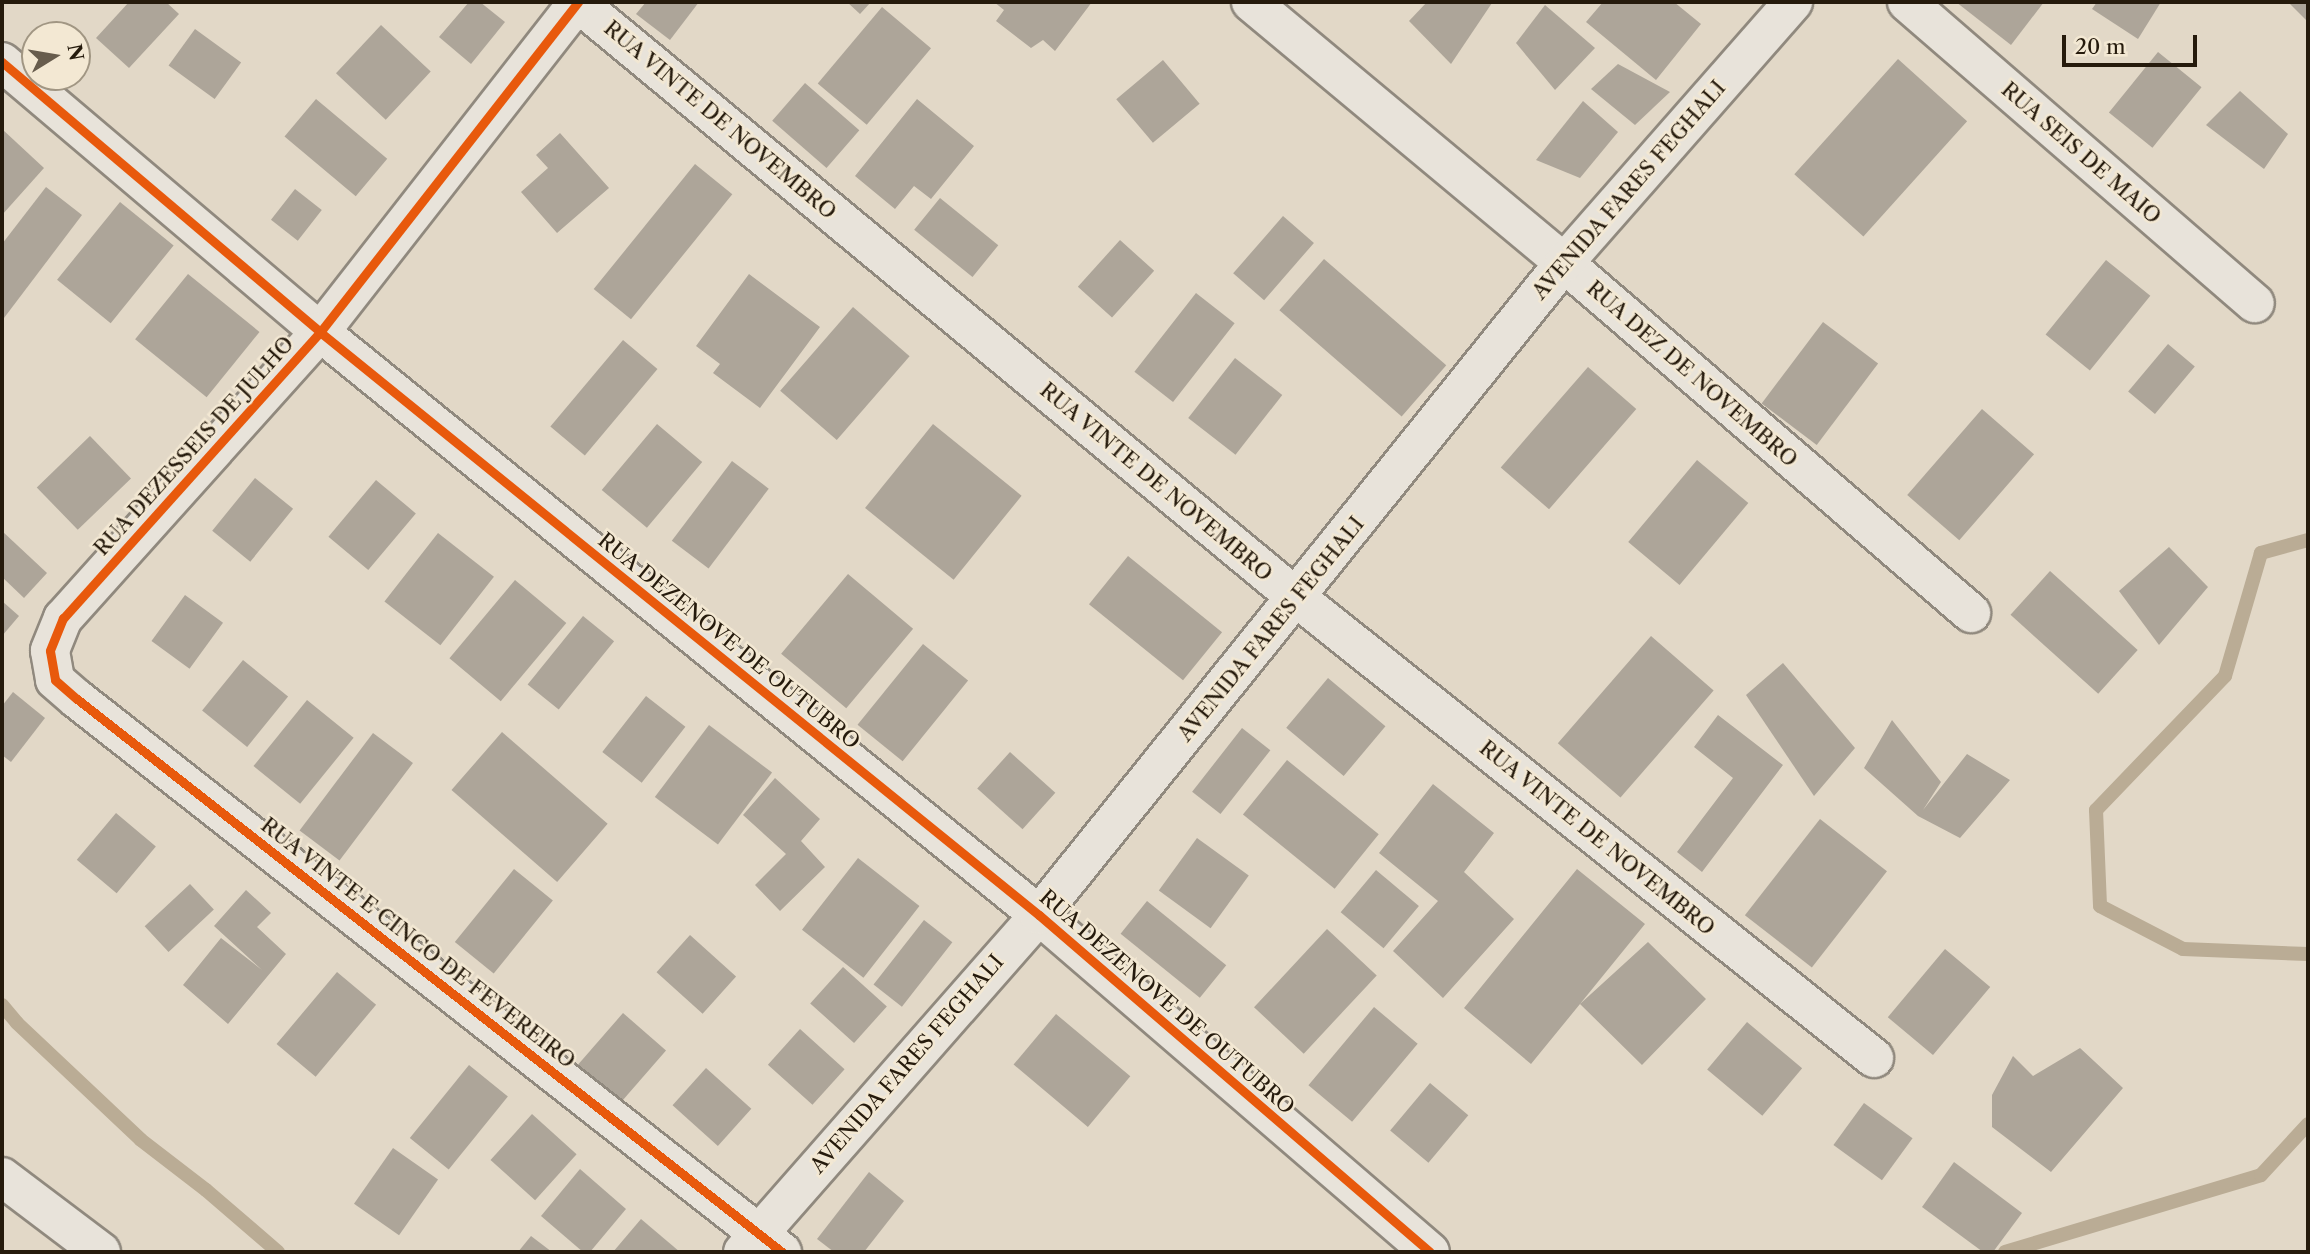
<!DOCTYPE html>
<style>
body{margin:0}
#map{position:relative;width:2310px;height:1254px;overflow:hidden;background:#e2d8c7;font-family:"Libre Caslon Text",serif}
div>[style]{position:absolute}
.stream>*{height:14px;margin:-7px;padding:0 7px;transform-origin:7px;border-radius:7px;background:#baac95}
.building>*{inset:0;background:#ada599;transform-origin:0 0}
.roads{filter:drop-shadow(2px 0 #90897e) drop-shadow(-2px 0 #90897e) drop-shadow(0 2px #90897e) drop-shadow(0 -2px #90897e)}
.minor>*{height:38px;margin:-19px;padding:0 19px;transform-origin:19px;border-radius:19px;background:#e8e3da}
.cycleway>*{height:9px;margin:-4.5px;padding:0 4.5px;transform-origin:4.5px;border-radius:4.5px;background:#e8590c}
span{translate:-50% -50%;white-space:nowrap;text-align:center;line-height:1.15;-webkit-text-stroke:5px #f3e8d3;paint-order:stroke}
.street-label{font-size:21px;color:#251a0c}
.frame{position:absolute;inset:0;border:4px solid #251a0c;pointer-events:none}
.north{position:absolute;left:21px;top:21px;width:70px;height:70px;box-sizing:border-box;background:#f3e8d3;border:2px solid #a19683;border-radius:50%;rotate:79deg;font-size:19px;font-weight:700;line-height:28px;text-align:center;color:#251a0c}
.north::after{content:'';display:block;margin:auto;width:24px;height:32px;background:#675c4d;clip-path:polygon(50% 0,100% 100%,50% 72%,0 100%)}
.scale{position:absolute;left:2062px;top:35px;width:135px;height:32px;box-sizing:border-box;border:4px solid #251a0c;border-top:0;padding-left:9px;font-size:21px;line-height:24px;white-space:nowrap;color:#251a0c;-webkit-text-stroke:5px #f3e8d3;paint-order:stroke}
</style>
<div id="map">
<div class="stream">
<div style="left:2308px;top:540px;width:49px;rotate:164.5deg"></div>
<div style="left:2261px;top:553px;width:128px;rotate:106.3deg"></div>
<div style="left:2225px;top:676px;width:186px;rotate:133.9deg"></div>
<div style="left:2096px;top:810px;width:96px;rotate:87.6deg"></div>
<div style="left:2100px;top:906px;width:93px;rotate:27.4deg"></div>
<div style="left:2183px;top:949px;width:125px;rotate:2.3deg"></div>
<div style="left:2px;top:1005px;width:23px;rotate:50deg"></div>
<div style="left:17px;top:1023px;width:170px;rotate:43.3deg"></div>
<div style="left:141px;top:1140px;width:82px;rotate:37.6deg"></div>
<div style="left:206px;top:1190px;width:95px;rotate:40.7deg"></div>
<div style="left:2005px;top:1252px;width:267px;rotate:-16.7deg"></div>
<div style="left:2261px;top:1175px;width:69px;rotate:-47.3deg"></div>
</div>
<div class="building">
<div style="clip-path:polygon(129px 2px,166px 2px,179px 14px,129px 68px,96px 38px)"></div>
<div style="clip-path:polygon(469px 2px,480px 2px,505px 22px,471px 64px,439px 37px)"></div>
<div style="clip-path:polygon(646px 2px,699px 2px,670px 40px,636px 14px)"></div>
<div style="clip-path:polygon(847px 2px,871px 2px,860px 14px)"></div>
<div style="clip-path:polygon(994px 2px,1092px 2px,1055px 51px,1043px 40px,1031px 48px,996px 21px,1004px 10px)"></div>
<div style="clip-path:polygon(1427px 2px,1492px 3px,1451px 64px,1409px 21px)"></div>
<div style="clip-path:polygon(1603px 2px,1674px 2px,1701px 24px,1656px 80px,1586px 22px)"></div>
<div style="clip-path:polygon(1956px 2px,2044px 2px,2011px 45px)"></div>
<div style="clip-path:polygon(2097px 2px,2161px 2px,2138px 39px,2092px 9px)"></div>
<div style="clip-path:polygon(2291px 2px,2308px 2px,2308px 22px,2290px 4px)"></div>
<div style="clip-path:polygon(1545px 5px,1595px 48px,1555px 90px,1516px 43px)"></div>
<div style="left:882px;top:7px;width:64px;height:100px;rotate:40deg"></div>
<div style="left:381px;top:25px;width:68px;height:66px;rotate:43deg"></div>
<div style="left:195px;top:29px;width:57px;height:45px;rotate:36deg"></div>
<div style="left:2158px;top:52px;width:56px;height:78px;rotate:39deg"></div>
<div style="left:1898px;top:59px;width:93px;height:155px;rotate:42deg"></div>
<div style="left:1163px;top:60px;width:57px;height:61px;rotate:50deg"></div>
<div style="clip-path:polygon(1618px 64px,1670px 92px,1635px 125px,1591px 89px)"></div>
<div style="left:805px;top:83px;width:72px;height:50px;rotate:41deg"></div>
<div style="clip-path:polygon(2240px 91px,2288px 134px,2264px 169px,2206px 125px)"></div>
<div style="left:316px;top:99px;width:93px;height:49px;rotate:40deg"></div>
<div style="clip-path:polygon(917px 99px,974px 146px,931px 199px,914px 186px,895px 209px,855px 176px)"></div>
<div style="clip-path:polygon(1583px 101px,1618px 132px,1580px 178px,1536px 160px)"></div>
<div style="clip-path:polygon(2px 129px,44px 168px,2px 215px)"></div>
<div style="clip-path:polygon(560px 133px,609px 188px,557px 233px,521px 192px,548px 168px,536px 155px)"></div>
<div style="left:695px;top:164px;width:48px;height:161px;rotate:39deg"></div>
<div style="clip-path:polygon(46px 187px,82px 215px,4px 318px,2px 244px)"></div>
<div style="left:295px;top:189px;width:34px;height:39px;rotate:38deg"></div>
<div style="left:940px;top:198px;width:75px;height:41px;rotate:39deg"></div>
<div style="left:120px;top:202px;width:69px;height:100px;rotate:39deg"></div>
<div style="left:1283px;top:216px;width:41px;height:76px;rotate:41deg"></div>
<div style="left:1120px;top:240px;width:46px;height:63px;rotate:42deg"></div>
<div style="left:1324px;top:259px;width:162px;height:68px;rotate:41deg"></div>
<div style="left:2106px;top:260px;width:57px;height:96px;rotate:39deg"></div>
<div style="left:188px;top:274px;width:92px;height:84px;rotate:39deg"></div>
<div style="clip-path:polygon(749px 274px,820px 327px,760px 408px,713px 373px,720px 364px,696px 346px)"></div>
<div style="left:1196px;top:293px;width:49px;height:100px;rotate:38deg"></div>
<div style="left:853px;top:307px;width:75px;height:111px;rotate:41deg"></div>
<div style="left:1823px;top:322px;width:69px;height:102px;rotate:37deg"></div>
<div style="left:623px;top:340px;width:45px;height:113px;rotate:40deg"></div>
<div style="left:2168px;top:344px;width:35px;height:62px;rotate:40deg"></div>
<div style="left:1235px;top:358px;width:60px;height:76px;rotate:38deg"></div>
<div style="left:1588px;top:367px;width:64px;height:133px;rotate:41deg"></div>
<div style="left:1982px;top:409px;width:69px;height:114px;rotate:41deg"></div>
<div style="left:657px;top:424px;width:59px;height:86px;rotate:40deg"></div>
<div style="left:933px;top:424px;width:114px;height:108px;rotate:39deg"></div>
<div style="left:90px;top:436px;width:59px;height:74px;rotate:46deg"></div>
<div style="left:1697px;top:460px;width:67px;height:107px;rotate:40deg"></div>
<div style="left:732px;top:461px;width:46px;height:100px;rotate:37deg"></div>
<div style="left:255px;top:478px;width:49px;height:68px;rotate:39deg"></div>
<div style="left:376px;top:480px;width:52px;height:74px;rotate:40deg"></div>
<div style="clip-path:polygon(2px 531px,47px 573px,24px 598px,2px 577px)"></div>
<div style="left:438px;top:533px;width:71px;height:87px;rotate:38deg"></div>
<div style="clip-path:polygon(2169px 547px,2208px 587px,2159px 645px,2119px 591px)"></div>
<div style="left:1128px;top:556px;width:121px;height:62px;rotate:39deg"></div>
<div style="left:2050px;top:571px;width:118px;height:59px;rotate:42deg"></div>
<div style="left:848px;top:574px;width:85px;height:104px;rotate:40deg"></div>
<div style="left:515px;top:580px;width:67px;height:102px;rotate:40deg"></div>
<div style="left:185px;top:595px;width:47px;height:57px;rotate:36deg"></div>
<div style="clip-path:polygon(2px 601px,19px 616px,2px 636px)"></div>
<div style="left:583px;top:616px;width:40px;height:88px;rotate:39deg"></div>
<div style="left:1651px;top:636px;width:83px;height:142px;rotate:41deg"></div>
<div style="left:923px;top:644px;width:58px;height:104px;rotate:39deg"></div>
<div style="left:243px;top:660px;width:58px;height:65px;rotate:39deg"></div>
<div style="clip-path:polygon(1783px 663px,1855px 748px,1814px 796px,1746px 695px)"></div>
<div style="left:1328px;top:678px;width:75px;height:65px;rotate:40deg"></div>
<div style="clip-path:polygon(13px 692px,45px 718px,11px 762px,2px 755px,2px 706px)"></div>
<div style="left:646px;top:696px;width:50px;height:71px;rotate:38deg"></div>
<div style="left:307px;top:700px;width:60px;height:85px;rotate:39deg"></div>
<div style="clip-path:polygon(1718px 715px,1783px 765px,1702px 872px,1677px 852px,1733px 778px,1694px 747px)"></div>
<div style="clip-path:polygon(1892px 720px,1941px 782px,1923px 810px,1967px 754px,2010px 780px,1960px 838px,1918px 816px,1864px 768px)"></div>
<div style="left:709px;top:725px;width:79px;height:90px;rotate:37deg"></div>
<div style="left:1242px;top:728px;width:36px;height:81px;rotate:38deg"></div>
<div style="left:502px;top:732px;width:140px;height:77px;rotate:41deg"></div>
<div style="left:373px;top:733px;width:50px;height:122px;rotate:37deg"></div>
<div style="left:1010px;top:752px;width:61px;height:49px;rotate:42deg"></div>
<div style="left:1287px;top:760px;width:118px;height:70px;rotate:39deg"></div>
<div style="clip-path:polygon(775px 778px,820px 819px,801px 841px,825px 867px,780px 911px,755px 885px,786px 854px,743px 815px)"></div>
<div style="clip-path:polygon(1433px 784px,1494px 833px,1464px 872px,1514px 919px,1443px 998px,1393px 951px,1438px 901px,1379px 853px)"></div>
<div style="left:116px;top:813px;width:52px;height:61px;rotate:40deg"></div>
<div style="left:1820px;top:819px;width:85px;height:122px;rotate:38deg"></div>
<div style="left:1197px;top:838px;width:64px;height:65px;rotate:36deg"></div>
<div style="left:858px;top:858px;width:78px;height:91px;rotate:38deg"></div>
<div style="left:514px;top:869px;width:50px;height:94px;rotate:39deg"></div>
<div style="clip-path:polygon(1577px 869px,1645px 924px,1580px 1004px,1648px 942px,1706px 999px,1642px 1065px,1580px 1004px,1531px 1064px,1464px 1008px)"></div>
<div style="left:1376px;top:870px;width:56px;height:55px;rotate:40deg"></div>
<div style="left:190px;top:884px;width:35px;height:62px;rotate:47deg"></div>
<div style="clip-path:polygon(246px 890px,271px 913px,257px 927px,286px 954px,228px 1024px,183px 985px,221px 938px,262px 970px,214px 926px)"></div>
<div style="left:1147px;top:901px;width:102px;height:42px;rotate:39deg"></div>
<div style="left:924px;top:920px;width:36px;height:82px;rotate:38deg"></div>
<div style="left:1327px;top:929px;width:68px;height:107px;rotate:43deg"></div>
<div style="left:690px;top:935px;width:62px;height:50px;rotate:42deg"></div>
<div style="left:1945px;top:949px;width:59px;height:89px;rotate:40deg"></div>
<div style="left:843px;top:967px;width:59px;height:49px;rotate:42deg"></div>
<div style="left:337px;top:972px;width:51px;height:94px;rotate:40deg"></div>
<div style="left:1374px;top:1007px;width:57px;height:102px;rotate:40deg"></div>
<div style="left:623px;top:1013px;width:57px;height:69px;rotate:41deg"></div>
<div style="left:1056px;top:1014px;width:97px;height:66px;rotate:40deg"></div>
<div style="left:1747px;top:1022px;width:72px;height:62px;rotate:40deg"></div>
<div style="left:800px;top:1029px;width:60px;height:48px;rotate:42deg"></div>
<div style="clip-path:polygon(2080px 1048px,2123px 1088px,2051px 1172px,1992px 1127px,1992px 1095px,2013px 1056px,2033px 1076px)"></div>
<div style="left:469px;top:1065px;width:50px;height:94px;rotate:39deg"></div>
<div style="left:706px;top:1068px;width:61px;height:50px;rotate:42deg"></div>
<div style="left:1430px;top:1083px;width:50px;height:62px;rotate:40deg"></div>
<div style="left:1864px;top:1103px;width:60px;height:52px;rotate:36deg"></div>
<div style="left:532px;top:1114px;width:60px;height:62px;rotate:42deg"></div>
<div style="left:393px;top:1148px;width:55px;height:68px;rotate:35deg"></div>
<div style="clip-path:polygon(1954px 1162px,2022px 1213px,1993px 1252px,1983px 1252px,1922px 1207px)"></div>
<div style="clip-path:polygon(580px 1169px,626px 1209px,590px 1252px,583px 1252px,541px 1216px)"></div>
<div style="clip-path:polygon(869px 1172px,904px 1201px,864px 1252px,834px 1252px,817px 1239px)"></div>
<div style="clip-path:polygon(641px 1219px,680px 1252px,613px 1252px)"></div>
<div style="clip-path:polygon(531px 1236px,552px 1252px,518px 1252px)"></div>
</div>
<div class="roads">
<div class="minor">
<div style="left:577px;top:2px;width:935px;rotate:39.62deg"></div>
<div style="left:1297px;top:598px;width:738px;rotate:38.56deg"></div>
<div style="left:578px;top:2px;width:419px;rotate:128deg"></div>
<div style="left:320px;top:332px;width:385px;rotate:131.9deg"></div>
<div style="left:63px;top:618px;width:35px;rotate:112deg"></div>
<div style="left:50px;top:651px;width:29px;rotate:80deg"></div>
<div style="left:55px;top:680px;width:29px;rotate:41deg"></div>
<div style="left:77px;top:699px;width:896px;rotate:38.11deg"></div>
<div style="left:1251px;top:2px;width:408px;rotate:39.8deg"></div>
<div style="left:1564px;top:263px;width:537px;rotate:40.69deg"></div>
<div style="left:1907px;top:2px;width:460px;rotate:40.9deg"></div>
<div style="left:2px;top:62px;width:417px;rotate:40.3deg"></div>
<div style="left:320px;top:332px;width:926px;rotate:39.04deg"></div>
<div style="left:1039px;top:915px;width:516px;rotate:40.76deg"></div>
<div style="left:2px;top:1177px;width:124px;rotate:37.1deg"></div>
<div style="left:743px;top:1252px;width:449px;rotate:-48.7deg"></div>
<div style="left:1039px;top:915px;width:837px;rotate:-51.16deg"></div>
<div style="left:1564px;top:263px;width:347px;rotate:-48.7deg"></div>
</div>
</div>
<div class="cycleway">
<div style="left:578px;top:2px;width:419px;rotate:128deg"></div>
<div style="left:320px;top:332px;width:385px;rotate:131.9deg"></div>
<div style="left:63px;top:618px;width:35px;rotate:112deg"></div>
<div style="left:50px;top:651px;width:29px;rotate:80deg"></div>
<div style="left:55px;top:680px;width:29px;rotate:41deg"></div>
<div style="left:77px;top:699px;width:896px;rotate:38.11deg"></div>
<div style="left:2px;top:62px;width:417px;rotate:40.3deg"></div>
<div style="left:320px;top:332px;width:926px;rotate:39.04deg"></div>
<div style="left:1039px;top:915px;width:516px;rotate:40.76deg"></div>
</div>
<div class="street-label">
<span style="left:720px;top:120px;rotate:40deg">RUA VINTE DE NOVEMBRO</span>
<span style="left:2081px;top:153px;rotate:41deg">RUA SEIS DE MAIO</span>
<span style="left:1629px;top:190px;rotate:-49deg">AVENIDA FARES FEGHALI</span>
<span style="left:1692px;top:374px;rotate:41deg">RUA DEZ DE NOVEMBRO</span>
<span style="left:194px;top:446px;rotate:-48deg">RUA DEZESSEIS DE JULHO</span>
<span style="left:1156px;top:482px;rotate:40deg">RUA VINTE DE NOVEMBRO</span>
<span style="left:1271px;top:629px;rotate:-51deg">AVENIDA FARES FEGHALI</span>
<span style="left:729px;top:641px;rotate:39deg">RUA DEZENOVE DE OUTUBRO</span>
<span style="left:1597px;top:838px;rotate:39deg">RUA VINTE DE NOVEMBRO</span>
<span style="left:418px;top:943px;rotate:38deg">RUA VINTE E CINCO DE FEVEREIRO</span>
<span style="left:1167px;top:1002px;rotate:41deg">RUA DEZENOVE DE OUTUBRO</span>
<span style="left:907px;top:1064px;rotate:-49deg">AVENIDA FARES FEGHALI</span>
</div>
<div class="frame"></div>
<div class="north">N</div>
<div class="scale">20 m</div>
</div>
